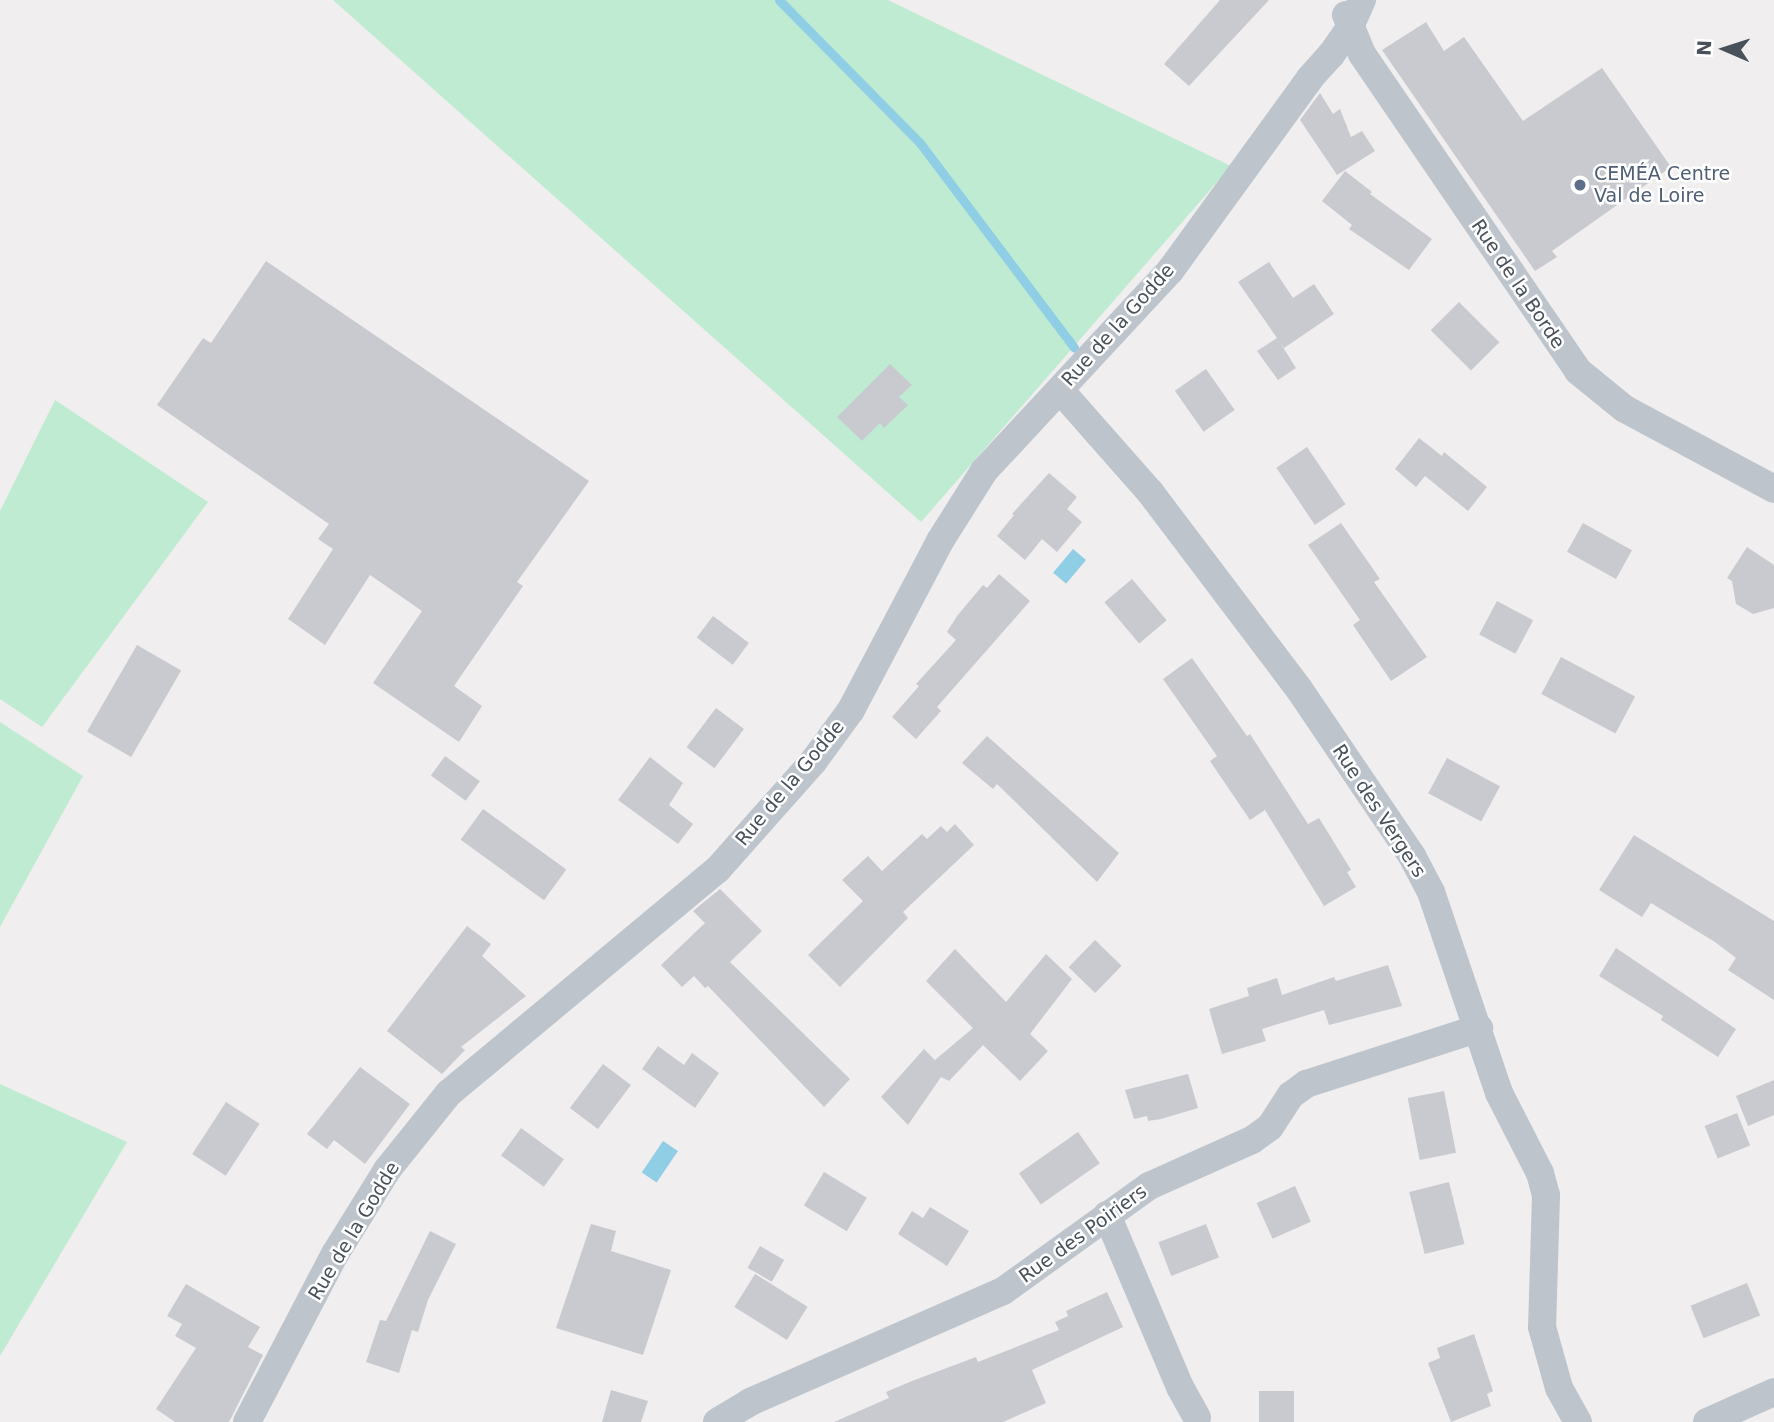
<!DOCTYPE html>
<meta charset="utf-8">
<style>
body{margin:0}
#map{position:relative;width:1774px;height:1422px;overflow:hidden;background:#f0eeee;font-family:"DejaVu Sans",sans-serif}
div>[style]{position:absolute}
.green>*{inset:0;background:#bfebd3}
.water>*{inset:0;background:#90cee5;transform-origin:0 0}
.stream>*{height:9px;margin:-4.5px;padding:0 4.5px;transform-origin:4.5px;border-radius:4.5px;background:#90cee5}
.building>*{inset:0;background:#c9cad0;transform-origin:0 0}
.street>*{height:28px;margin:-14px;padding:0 14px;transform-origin:14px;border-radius:14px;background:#bdc4cc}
.dots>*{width:19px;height:19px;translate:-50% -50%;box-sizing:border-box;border:4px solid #fff;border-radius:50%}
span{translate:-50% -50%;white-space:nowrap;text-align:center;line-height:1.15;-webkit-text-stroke:5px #fff;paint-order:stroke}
.service-label{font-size:19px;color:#4e5e75}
.left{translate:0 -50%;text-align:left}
.street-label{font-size:19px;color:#48505a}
.north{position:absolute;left:1690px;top:14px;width:70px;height:70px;-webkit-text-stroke:5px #fff;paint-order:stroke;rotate:273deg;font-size:19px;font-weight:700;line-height:28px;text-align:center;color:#48505a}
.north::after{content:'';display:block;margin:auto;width:24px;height:32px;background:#48505a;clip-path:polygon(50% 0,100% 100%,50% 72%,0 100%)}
</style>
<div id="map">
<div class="green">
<div style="clip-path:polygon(333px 0,888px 0,1231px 166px,921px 522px)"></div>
<div style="clip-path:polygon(55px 400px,208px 502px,42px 727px,0 699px,0 511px)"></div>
<div style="clip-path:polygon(0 722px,83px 776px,0 927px)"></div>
<div style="clip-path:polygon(0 1084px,127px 1142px,0 1356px)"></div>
</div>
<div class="water">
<div style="left:1073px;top:549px;width:17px;height:31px;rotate:40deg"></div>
<div style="left:663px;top:1141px;width:18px;height:38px;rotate:34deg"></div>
</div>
<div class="stream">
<div style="left:779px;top:0;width:201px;rotate:45.4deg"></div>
<div style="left:920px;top:143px;width:256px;rotate:53deg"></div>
</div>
<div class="building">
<div style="clip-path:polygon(1220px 0,1269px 0,1189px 86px,1164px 64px)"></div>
<div style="clip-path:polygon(1426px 22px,1444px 51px,1464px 37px,1523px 121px,1602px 68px,1671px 167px,1552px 251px,1557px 257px,1535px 271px,1382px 50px)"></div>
<div style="clip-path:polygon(1320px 93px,1333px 114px,1340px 109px,1351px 137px,1362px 131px,1375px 151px,1337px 175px,1300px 120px)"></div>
<div style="clip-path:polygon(1345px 171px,1372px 192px,1370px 194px,1432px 239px,1409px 270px,1349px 229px,1352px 225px,1322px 201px)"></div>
<div style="clip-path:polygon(266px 261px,589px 481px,517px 582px,523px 586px,454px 686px,482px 706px,459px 742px,373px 683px,422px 611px,370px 575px,325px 645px,288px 619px,333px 549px,318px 539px,329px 524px,157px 405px,203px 338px,211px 343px)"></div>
<div style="clip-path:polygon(1269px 262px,1293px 298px,1314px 284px,1334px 314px,1284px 348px,1279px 341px,1296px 368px,1278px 380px,1257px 351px,1277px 338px,1238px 282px)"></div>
<div style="left:1459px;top:302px;width:57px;height:40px;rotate:45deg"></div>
<div style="clip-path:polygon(890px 364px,912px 385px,899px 397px,908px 405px,884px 428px,880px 423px,862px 441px,837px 417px)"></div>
<div style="left:1206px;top:369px;width:50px;height:38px;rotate:55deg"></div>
<div style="clip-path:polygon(1419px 438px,1442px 456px,1444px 452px,1487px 487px,1468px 511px,1425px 476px,1416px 487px,1395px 469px)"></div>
<div style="left:1307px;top:447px;width:69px;height:37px;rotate:56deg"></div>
<div style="clip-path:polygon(1049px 473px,1077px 497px,1067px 509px,1082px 522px,1057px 552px,1042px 539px,1025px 560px,997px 536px,1014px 515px,1012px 514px)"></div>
<div style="clip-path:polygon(1341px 523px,1380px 579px,1374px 582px,1427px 657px,1391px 681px,1353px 625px,1360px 620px,1308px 545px)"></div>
<div style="left:1583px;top:523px;width:56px;height:33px;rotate:29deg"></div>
<div style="clip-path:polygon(1747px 547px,1774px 565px,1774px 608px,1753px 614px,1736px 604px,1732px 581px,1727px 578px)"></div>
<div style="clip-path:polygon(999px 574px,1030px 601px,937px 707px,941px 711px,916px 739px,892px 717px,919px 686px,916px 684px,956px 640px,947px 632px,957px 616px,983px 585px,987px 588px)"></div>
<div style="left:1132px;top:579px;width:54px;height:36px;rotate:50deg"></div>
<div style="left:1497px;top:601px;width:41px;height:38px;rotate:28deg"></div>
<div style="left:713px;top:616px;width:45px;height:27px;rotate:37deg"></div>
<div style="left:137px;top:645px;width:51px;height:100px;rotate:30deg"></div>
<div style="left:1561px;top:657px;width:84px;height:42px;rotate:28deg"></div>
<div style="clip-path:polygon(1192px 658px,1247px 736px,1250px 734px,1308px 824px,1319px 818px,1351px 870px,1347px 872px,1356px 887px,1324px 906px,1265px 810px,1250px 820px,1210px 761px,1217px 756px,1163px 679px)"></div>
<div style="left:716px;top:708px;width:35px;height:49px;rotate:37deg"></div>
<div style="clip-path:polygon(987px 736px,1119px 853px,1097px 882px,997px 784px,993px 789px,962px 763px)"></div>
<div style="left:445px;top:756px;width:43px;height:24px;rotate:36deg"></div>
<div style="clip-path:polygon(650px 757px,683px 783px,669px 805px,693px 824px,678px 844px,618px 800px)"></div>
<div style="left:1447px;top:758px;width:60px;height:40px;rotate:28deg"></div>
<div style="left:483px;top:809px;width:103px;height:38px;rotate:36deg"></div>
<div style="clip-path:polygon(955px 824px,974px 845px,903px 912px,908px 918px,840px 987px,808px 955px,863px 901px,842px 880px,868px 856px,882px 871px,922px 834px,927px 839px,941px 826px,947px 832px)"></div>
<div style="clip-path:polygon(1634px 835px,1774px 921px,1774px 1000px,1728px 970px,1736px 958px,1715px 942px,1651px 903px,1642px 917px,1599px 890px)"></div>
<div style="clip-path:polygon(720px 889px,762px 931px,730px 962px,850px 1079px,824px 1107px,708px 986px,705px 988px,694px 976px,682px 987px,661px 965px,705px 923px,693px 911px)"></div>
<div style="clip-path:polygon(467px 926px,491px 944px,482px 956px,526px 996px,461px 1047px,465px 1050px,442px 1074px,387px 1031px)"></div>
<div style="left:1095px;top:940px;width:37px;height:38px;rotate:44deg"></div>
<div style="clip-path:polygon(1616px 948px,1736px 1029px,1718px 1057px,1661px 1020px,1663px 1016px,1599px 976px)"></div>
<div style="clip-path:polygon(955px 949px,1006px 1002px,1046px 954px,1072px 979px,1030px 1034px,1048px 1051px,1020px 1081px,983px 1045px,949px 1081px,941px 1077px,908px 1125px,881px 1097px,924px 1049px,935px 1060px,973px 1028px,926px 981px)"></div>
<div style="clip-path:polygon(1388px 965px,1402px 1006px,1329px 1025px,1324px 1010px,1262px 1029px,1266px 1041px,1222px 1054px,1209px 1009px,1249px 996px,1247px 988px,1277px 978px,1282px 995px,1334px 977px,1336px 981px)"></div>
<div style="clip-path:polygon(658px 1046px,684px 1065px,692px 1053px,719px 1073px,695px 1108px,642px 1069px)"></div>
<div style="left:603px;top:1064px;width:35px;height:55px;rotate:37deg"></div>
<div style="clip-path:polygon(360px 1067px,410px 1104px,365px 1164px,334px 1140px,327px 1149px,307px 1134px)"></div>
<div style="clip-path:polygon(1188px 1074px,1198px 1108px,1161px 1119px,1148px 1121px,1147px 1116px,1134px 1119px,1125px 1090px)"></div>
<div style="clip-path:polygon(1774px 1080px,1774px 1115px,1748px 1126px,1736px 1096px)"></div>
<div style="left:1444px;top:1091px;width:63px;height:37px;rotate:79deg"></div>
<div style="left:226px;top:1102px;width:40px;height:62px;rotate:33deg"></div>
<div style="left:1737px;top:1113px;width:35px;height:35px;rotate:68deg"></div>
<div style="left:521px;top:1128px;width:53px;height:34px;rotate:36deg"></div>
<div style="left:1078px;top:1132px;width:38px;height:72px;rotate:55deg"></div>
<div style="left:824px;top:1172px;width:50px;height:39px;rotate:31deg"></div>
<div style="left:1449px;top:1182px;width:64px;height:41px;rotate:76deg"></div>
<div style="left:1295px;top:1186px;width:39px;height:42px;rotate:66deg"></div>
<div style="clip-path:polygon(930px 1207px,969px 1231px,947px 1266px,898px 1234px,912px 1211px,923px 1218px)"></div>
<div style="clip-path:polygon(591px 1224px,616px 1231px,611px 1251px,671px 1270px,643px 1355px,556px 1328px)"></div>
<div style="left:1206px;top:1224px;width:36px;height:51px;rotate:69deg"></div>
<div style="clip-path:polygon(430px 1231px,456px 1244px,428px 1300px,418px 1332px,412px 1330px,399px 1373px,366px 1362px,380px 1320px,386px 1321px)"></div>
<div style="left:760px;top:1246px;width:28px;height:25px;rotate:30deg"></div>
<div style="left:755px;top:1274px;width:62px;height:39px;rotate:32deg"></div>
<div style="left:1747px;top:1283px;width:35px;height:61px;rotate:68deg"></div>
<div style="clip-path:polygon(186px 1284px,260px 1327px,248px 1347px,263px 1355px,229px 1422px,175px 1422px,156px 1409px,196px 1348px,175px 1336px,182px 1324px,167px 1316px)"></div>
<div style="clip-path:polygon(1107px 1292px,1123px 1327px,1032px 1370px,1046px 1403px,1003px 1422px,834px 1422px,889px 1398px,886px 1392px,912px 1381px,976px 1357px,978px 1362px,1059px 1330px,1055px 1322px,1068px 1316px,1066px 1311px)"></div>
<div style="clip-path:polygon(1474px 1334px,1493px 1391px,1487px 1394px,1491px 1406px,1451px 1422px,1428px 1363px,1440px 1358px,1437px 1348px)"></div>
<div style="clip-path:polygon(611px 1390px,648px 1401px,641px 1422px,602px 1422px)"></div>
<div style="left:1259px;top:1391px;width:35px;height:31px"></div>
</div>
<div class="street">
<div style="left:1346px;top:15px;width:42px;rotate:67.7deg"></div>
<div style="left:1362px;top:54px;width:384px;rotate:55.7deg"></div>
<div style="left:1578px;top:371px;width:60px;rotate:39deg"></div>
<div style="left:1625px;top:409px;width:169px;rotate:28.2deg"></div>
<div style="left:1060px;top:390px;width:136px;rotate:48.6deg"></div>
<div style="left:1150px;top:492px;width:247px;rotate:52.9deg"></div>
<div style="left:1299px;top:689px;width:202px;rotate:55.9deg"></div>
<div style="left:1412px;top:856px;width:41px;rotate:62.2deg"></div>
<div style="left:1431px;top:892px;width:212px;rotate:71.3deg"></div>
<div style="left:1499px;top:1093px;width:90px;rotate:62.9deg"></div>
<div style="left:1540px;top:1173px;width:23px;rotate:75deg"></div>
<div style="left:1546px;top:1195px;width:132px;rotate:91.7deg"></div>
<div style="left:1542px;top:1327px;width:63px;rotate:74.4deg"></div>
<div style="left:1559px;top:1388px;width:39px;rotate:61deg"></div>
<div style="left:1107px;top:1215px;width:187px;rotate:67deg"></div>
<div style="left:1180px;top:1387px;width:35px;rotate:61deg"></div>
<div style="left:247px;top:1422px;width:190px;rotate:-62.4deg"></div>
<div style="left:335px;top:1254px;width:99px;rotate:-58.2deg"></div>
<div style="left:387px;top:1170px;width:99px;rotate:-51.2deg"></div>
<div style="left:449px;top:1093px;width:350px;rotate:-39.8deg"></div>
<div style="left:718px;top:869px;width:143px;rotate:-48.4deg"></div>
<div style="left:813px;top:762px;width:64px;rotate:-53.8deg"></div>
<div style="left:851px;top:710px;width:191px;rotate:-62.2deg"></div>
<div style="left:940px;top:541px;width:83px;rotate:-57.8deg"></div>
<div style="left:984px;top:471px;width:273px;rotate:-47.1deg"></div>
<div style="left:1170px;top:271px;width:238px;rotate:-54deg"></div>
<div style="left:1310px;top:78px;width:31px;rotate:-48deg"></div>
<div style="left:1331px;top:55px;width:32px;rotate:-55deg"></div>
<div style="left:1349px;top:29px;width:32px;rotate:-66deg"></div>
<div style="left:717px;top:1422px;width:39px;rotate:-31deg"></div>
<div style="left:750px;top:1402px;width:276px;rotate:-23.7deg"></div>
<div style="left:1003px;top:1291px;width:180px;rotate:-35.7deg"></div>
<div style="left:1149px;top:1186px;width:113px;rotate:-24.1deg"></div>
<div style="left:1252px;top:1140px;width:22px;rotate:-36deg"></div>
<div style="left:1270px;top:1127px;width:38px;rotate:-57deg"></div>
<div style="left:1291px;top:1095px;width:19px;rotate:-36deg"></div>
<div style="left:1306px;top:1084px;width:182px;rotate:-17.9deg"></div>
<div style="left:1707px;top:1422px;width:73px;rotate:-24.1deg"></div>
</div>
<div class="dots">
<div style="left:1580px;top:185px;background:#5c6f8a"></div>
</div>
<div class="service-label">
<span class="left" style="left:1594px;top:185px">CEMÉA Centre<br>Val de Loire</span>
</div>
<div class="street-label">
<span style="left:1518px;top:284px;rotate:56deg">Rue de la Borde</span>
<span style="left:1118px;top:325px;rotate:-48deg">Rue de la Godde</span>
<span style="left:790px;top:783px;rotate:-50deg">Rue de la Godde</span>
<span style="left:1379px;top:811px;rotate:57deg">Rue des Vergers</span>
<span style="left:354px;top:1231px;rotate:-59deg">Rue de la Godde</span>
<span style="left:1083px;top:1234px;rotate:-36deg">Rue des Poiriers</span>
</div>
<div class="north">N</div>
</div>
